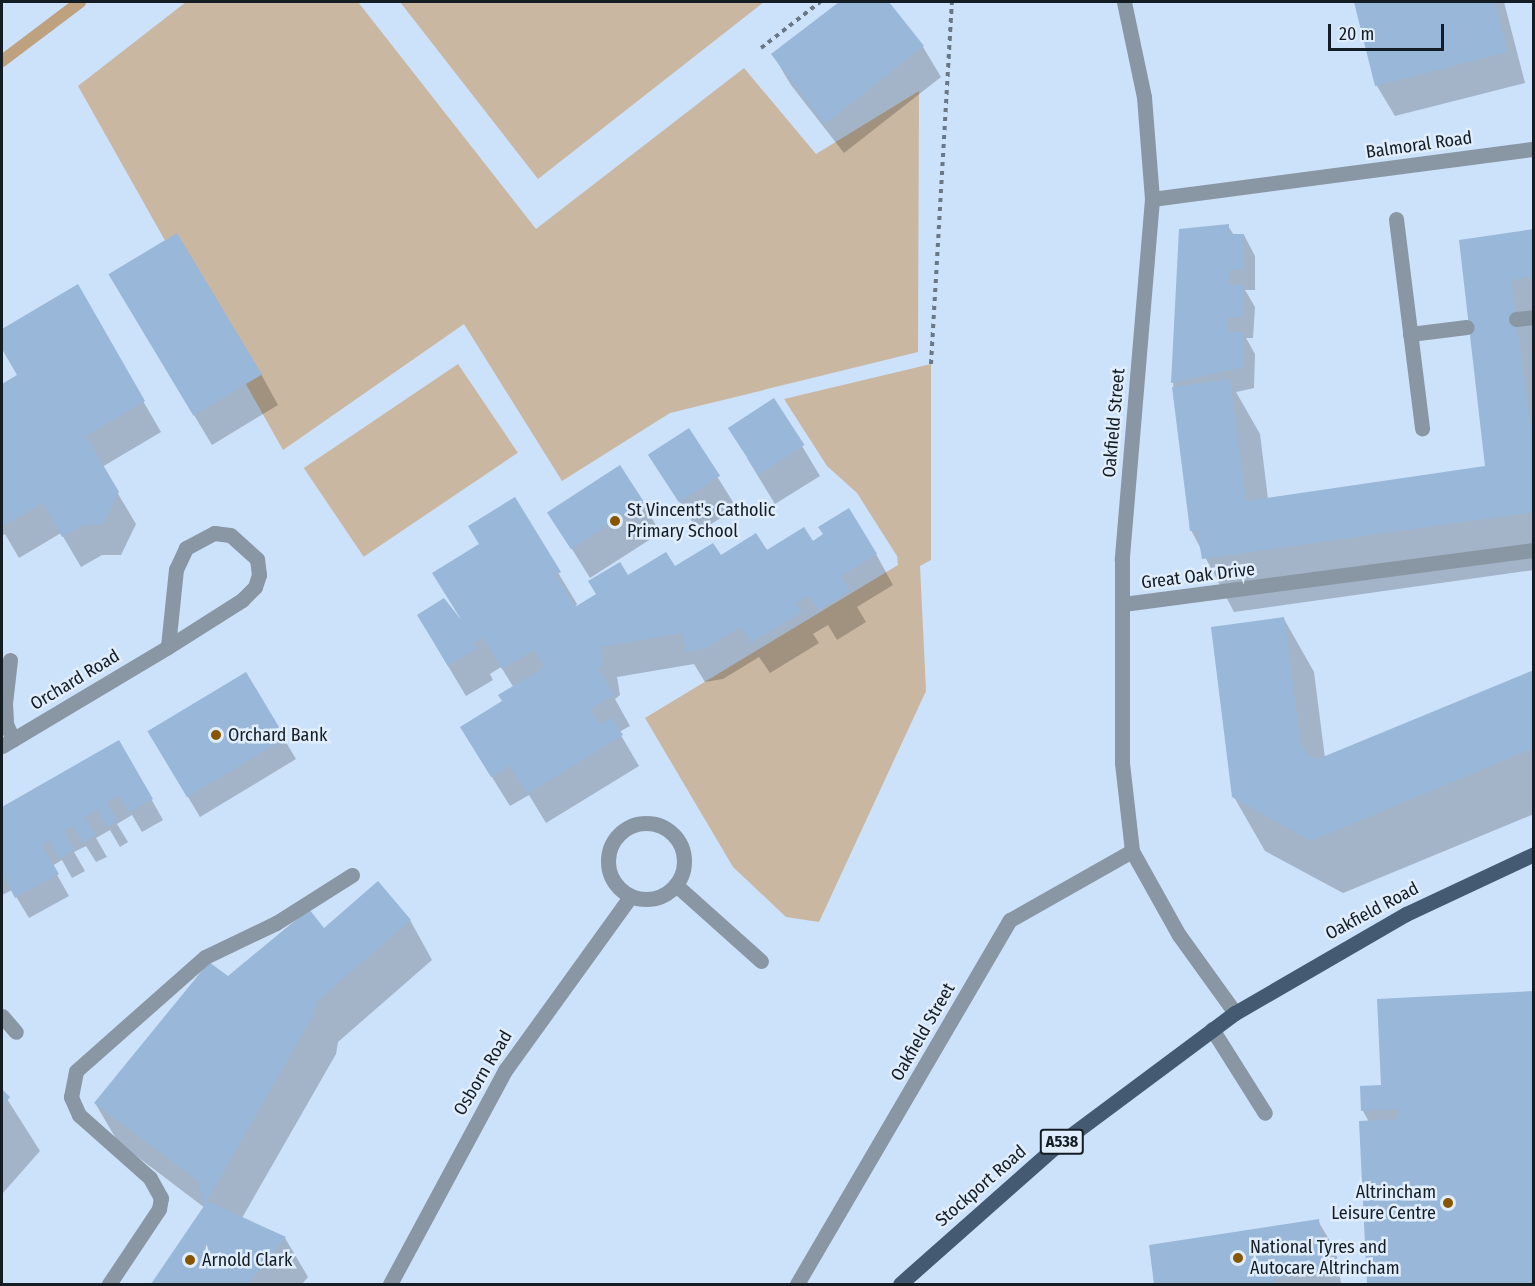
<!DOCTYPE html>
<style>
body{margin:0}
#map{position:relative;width:1535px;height:1286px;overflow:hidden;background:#cce1fa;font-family:"Fira Sans Condensed",sans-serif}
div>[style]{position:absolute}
.green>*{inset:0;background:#cab7a1;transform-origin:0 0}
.shadow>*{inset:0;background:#0003;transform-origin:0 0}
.stream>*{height:12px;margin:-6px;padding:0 6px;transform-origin:6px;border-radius:6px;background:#bea17f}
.building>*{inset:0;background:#99b7d8;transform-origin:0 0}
.path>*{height:4px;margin-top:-2px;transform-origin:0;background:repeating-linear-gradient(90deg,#697787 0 4.5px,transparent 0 9px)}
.lane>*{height:15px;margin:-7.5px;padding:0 7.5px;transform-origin:7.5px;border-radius:7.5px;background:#8996a4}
.lane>.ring{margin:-7.5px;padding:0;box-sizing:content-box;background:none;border:15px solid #8996a4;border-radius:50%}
.street>*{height:15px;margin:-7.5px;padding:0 7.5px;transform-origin:7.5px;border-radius:7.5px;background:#8996a4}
.primary>*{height:15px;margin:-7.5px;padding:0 7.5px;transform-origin:7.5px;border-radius:7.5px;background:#445a73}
.dots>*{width:16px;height:16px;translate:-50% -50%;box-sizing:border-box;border:3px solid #e0edfc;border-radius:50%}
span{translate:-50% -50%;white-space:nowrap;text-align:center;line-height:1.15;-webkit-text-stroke:5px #e0edfc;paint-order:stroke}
.shield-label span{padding:2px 4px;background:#e0edfc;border:2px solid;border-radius:4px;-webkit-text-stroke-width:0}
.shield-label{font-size:16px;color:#141c24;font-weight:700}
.street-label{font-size:18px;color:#141c24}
.poi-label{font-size:18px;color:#141c24}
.left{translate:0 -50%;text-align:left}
.right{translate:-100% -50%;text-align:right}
.frame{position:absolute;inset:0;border:3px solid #141c24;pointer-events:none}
.scale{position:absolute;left:1328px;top:24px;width:116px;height:27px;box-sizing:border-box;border:3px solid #141c24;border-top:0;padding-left:8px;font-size:18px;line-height:21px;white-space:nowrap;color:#141c24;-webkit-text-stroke:4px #e0edfc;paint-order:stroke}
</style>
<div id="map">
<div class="green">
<div style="clip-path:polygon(186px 2px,358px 2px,536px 229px,744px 68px,816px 154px,919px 91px,918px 352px,670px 413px,562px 481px,464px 324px,283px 450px,78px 86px)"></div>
<div style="clip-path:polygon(400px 2px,399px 2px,764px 2px,538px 179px)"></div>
<div style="left:458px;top:364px;width:107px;height:186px;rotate:56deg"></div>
<div style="clip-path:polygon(931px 364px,931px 560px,920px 566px,926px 691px,819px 922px,786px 917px,733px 867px,645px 718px,898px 565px,897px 556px,857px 493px,827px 466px,784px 399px)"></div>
</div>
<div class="shadow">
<div style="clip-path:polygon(841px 2px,887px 2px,923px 47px,941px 77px,844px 153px,791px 85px,773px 55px)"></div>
<div style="clip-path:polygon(1355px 2px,1504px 2px,1525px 83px,1395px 116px,1377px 86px)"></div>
<div style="clip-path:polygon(1228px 226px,1234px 235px,1244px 235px,1255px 256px,1255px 290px,1245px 290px,1255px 307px,1253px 338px,1246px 338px,1255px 354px,1254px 388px,1236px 392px,1260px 434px,1268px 499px,1487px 468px,1461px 242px,1534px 231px,1534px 570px,1234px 612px,1191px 530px,1173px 382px)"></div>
<div style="clip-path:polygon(77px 287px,161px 432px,102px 467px,136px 524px,121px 555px,102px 555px,81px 567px,61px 533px,19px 558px,5px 534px,2px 536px,2px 386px,19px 376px,2px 346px,2px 330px)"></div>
<div style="clip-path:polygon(128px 305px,261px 374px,278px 405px,212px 445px)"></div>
<div style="left:688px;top:430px;width:92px;height:45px;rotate:58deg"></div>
<div style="clip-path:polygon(802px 446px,820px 476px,775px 504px,747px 458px)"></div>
<div style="clip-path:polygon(514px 500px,577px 604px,574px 609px,628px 577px,720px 557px,812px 543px,876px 554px,893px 585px,857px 607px,866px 622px,837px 640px,828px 625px,813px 634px,819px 643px,770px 673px,759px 657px,723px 679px,705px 682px,694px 664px,617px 677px,620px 695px,615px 699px,630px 726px,619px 732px,639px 766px,546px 823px,529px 795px,510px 806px,480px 758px,514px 688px,501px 667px,490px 674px,493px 680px,466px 696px,436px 646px,461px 618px,480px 545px)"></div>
<div style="clip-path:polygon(643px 502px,660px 533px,590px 578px,549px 512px)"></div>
<div style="clip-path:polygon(1284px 619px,1314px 672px,1325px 758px,1534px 672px,1534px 814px,1343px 893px,1265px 851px,1234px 797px)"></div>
<div style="clip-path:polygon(245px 674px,296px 759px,200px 817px,161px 752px)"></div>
<div style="clip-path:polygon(119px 742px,163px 820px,142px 832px,132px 815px,117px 824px,128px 842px,120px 847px,110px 830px,96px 838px,107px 857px,96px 862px,86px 846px,74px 852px,85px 871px,72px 878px,62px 860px,52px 866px,69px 896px,29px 918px,12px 890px,2px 895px,2px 808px)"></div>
<div style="clip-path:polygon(410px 920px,432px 960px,338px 1042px,336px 1054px,242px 1218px,285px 1238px,308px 1277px,302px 1284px,153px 1284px,205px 1208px,118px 1142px,95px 1103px,228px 978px,324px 930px)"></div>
<div style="clip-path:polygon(1534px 993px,1534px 1284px,1369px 1284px,1360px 1122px,1369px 1122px,1363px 1111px,1383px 1086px)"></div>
<div style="clip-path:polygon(2px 1091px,40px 1151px,2px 1194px)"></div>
<div style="clip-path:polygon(1318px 1221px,1336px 1251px,1341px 1284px,1156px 1284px,1150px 1246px)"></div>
</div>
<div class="stream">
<div style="left:2px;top:61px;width:98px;rotate:-37.1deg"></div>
</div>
<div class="building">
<div style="clip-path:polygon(839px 2px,889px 2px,924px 46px,825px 124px,771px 54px)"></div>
<div style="clip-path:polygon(1354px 2px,1495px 2px,1508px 52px,1375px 86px)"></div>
<div style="clip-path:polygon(1229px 224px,1229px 234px,1244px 234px,1243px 270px,1230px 270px,1230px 285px,1244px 285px,1242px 317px,1228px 318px,1228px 332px,1244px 332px,1243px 367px,1171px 383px,1179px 229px)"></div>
<div style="clip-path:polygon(1534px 229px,1534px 277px,1511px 280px,1534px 449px,1534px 512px,1202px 559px,1197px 530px,1190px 531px,1172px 387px,1230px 379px,1246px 501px,1485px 466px,1459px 240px)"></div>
<div style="left:177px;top:233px;width:165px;height:80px;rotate:59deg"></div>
<div style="clip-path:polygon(78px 284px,145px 401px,86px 436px,119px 492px,103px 525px,84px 525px,62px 537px,43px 503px,2px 527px,2px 384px,17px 375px,2px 349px,2px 329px)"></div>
<div style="left:774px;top:398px;width:56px;height:55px;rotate:57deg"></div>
<div style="left:689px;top:428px;width:57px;height:49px;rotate:57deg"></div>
<div style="left:620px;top:465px;width:44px;height:87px;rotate:57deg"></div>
<div style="clip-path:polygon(515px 497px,561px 572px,556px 575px,575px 607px,596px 594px,588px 581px,620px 562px,628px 575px,666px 552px,675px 566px,713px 543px,721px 555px,756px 533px,767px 550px,804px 527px,813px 541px,823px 534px,818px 527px,849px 508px,877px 554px,841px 576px,850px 591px,818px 610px,809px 595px,796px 603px,802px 612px,751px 643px,740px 627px,705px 649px,686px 652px,682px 633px,601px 647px,603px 665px,598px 668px,614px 695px,590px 709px,600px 725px,612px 718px,623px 735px,527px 794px,510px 766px,491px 777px,460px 727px,502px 701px,498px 695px,545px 667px,534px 650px,502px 669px,483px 638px,473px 643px,477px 648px,448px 666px,417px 615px,444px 598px,462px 621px,432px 573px,479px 544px,468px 526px)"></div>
<div style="clip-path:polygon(1284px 617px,1301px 745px,1311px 757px,1318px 759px,1534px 670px,1534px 748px,1311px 841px,1232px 797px,1211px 627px)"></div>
<div style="left:246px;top:672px;width:77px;height:115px;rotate:59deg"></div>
<div style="clip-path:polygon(119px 740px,153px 799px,129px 812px,119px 795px,107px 802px,117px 821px,107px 827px,97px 810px,85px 817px,96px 835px,83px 843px,73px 826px,64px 831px,74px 850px,59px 859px,49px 840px,42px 845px,59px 874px,15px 898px,2px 873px,2px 807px)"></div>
<div style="clip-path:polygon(378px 881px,411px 920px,316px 1002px,314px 1014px,207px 1201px,286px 1237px,248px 1284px,151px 1284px,204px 1206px,198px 1181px,94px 1103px,209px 962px,228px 976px,309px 909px,324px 928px)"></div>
<div style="clip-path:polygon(1534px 991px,1534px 1284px,1367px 1284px,1359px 1121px,1398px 1119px,1397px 1109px,1361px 1111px,1360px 1086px,1381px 1085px,1377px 999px)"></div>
<div style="clip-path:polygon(2px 1089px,10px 1097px,2px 1107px)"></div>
<div style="clip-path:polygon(1319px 1219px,1326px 1271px,1274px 1279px,1275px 1284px,1154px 1284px,1149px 1245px)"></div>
</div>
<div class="path">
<div style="left:761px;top:48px;width:75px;rotate:-37.9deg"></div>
<div style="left:931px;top:364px;width:363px;rotate:-86.7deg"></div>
</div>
<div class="lane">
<div style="left:1396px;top:219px;width:211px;rotate:82.9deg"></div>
<div style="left:1516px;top:319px;width:18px;rotate:-6deg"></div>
<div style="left:1410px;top:334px;width:57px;rotate:-7deg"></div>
<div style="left:1123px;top:604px;width:415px;rotate:-7.5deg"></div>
<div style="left:10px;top:660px;width:43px;rotate:96.6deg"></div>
<div style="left:5px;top:703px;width:21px;rotate:87deg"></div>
<div style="left:6px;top:724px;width:17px;rotate:65deg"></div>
<div class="ring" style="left:608px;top:823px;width:61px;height:61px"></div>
<div style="left:676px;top:885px;width:114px;rotate:41.8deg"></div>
<div style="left:2px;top:1016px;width:21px;rotate:49deg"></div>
<div style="left:1212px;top:1029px;width:99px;rotate:57.8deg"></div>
<div style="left:109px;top:1284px;width:90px;rotate:-56.3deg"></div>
<div style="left:159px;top:1209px;width:11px;rotate:-80deg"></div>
<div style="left:161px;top:1198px;width:23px;rotate:-119deg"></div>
<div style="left:150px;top:1178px;width:95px;rotate:-138.4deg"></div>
<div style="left:79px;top:1115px;width:20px;rotate:-114deg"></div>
<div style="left:71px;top:1097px;width:26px;rotate:-79deg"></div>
<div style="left:76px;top:1071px;width:172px;rotate:-41.5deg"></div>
<div style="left:205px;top:957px;width:79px;rotate:-25.6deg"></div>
<div style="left:276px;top:923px;width:90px;rotate:-32.3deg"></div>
</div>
<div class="street">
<div style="left:1124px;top:2px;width:97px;rotate:78.1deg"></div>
<div style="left:1144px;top:97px;width:102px;rotate:85.5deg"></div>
<div style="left:1152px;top:199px;width:362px;rotate:94.8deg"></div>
<div style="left:1122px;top:560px;width:203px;rotate:90deg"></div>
<div style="left:1122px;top:763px;width:89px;rotate:83.5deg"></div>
<div style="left:1132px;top:851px;width:96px;rotate:60.8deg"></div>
<div style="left:1179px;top:935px;width:96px;rotate:54.3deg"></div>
<div style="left:1152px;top:199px;width:385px;rotate:-7.5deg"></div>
<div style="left:2px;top:746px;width:193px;rotate:-30.8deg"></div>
<div style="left:168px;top:647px;width:88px;rotate:-32.4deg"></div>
<div style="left:242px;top:600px;width:18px;rotate:-45deg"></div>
<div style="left:255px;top:587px;width:13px;rotate:-72deg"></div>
<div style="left:259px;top:575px;width:16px;rotate:-97deg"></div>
<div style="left:257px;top:559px;width:36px;rotate:-138deg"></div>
<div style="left:230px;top:535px;width:16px;rotate:-173deg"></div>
<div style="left:214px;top:533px;width:32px;rotate:152deg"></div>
<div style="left:186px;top:548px;width:23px;rotate:115deg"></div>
<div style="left:176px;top:569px;width:78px;rotate:95.9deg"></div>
<div style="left:390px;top:1284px;width:244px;rotate:-61.7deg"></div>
<div style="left:506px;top:1069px;width:213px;rotate:-54.2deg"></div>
<div style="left:797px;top:1284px;width:422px;rotate:-59.7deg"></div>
<div style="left:1010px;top:920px;width:140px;rotate:-29.5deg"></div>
</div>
<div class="primary">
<div style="left:900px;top:1284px;width:207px;rotate:-41.5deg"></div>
<div style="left:1055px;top:1147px;width:224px;rotate:-36.7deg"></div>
<div style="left:1235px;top:1013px;width:198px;rotate:-30.1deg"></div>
<div style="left:1406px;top:914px;width:141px;rotate:-25.1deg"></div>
</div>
<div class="dots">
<div style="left:615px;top:521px;background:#885600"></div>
<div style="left:216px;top:735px;background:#885600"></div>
<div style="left:1448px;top:1203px;background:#885600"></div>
<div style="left:1238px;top:1258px;background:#885600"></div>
<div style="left:190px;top:1260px;background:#885600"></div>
</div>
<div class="shield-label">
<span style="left:1062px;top:1142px">A538</span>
</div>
<div class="street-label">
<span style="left:1419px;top:145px;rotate:-8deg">Balmoral Road</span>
<span style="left:1114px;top:423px;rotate:-85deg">Oakfield Street</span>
<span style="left:1198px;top:576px;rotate:-7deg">Great Oak Drive</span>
<span style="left:75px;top:680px;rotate:-31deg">Orchard Road</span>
<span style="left:1372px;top:911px;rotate:-28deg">Oakfield Road</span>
<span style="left:923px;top:1032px;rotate:-60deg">Oakfield Street</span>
<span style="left:483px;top:1073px;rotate:-59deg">Osborn Road</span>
<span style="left:981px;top:1186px;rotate:-41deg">Stockport Road</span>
</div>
<div class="poi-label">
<span class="left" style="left:627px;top:521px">St Vincent's Catholic<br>Primary School</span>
<span class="left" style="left:228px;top:735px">Orchard Bank</span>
<span class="right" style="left:1436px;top:1203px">Altrincham<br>Leisure Centre</span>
<span class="left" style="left:1250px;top:1258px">National Tyres and<br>Autocare Altrincham</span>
<span class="left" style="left:202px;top:1260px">Arnold Clark</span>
</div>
<div class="frame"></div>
<div class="scale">20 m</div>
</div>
